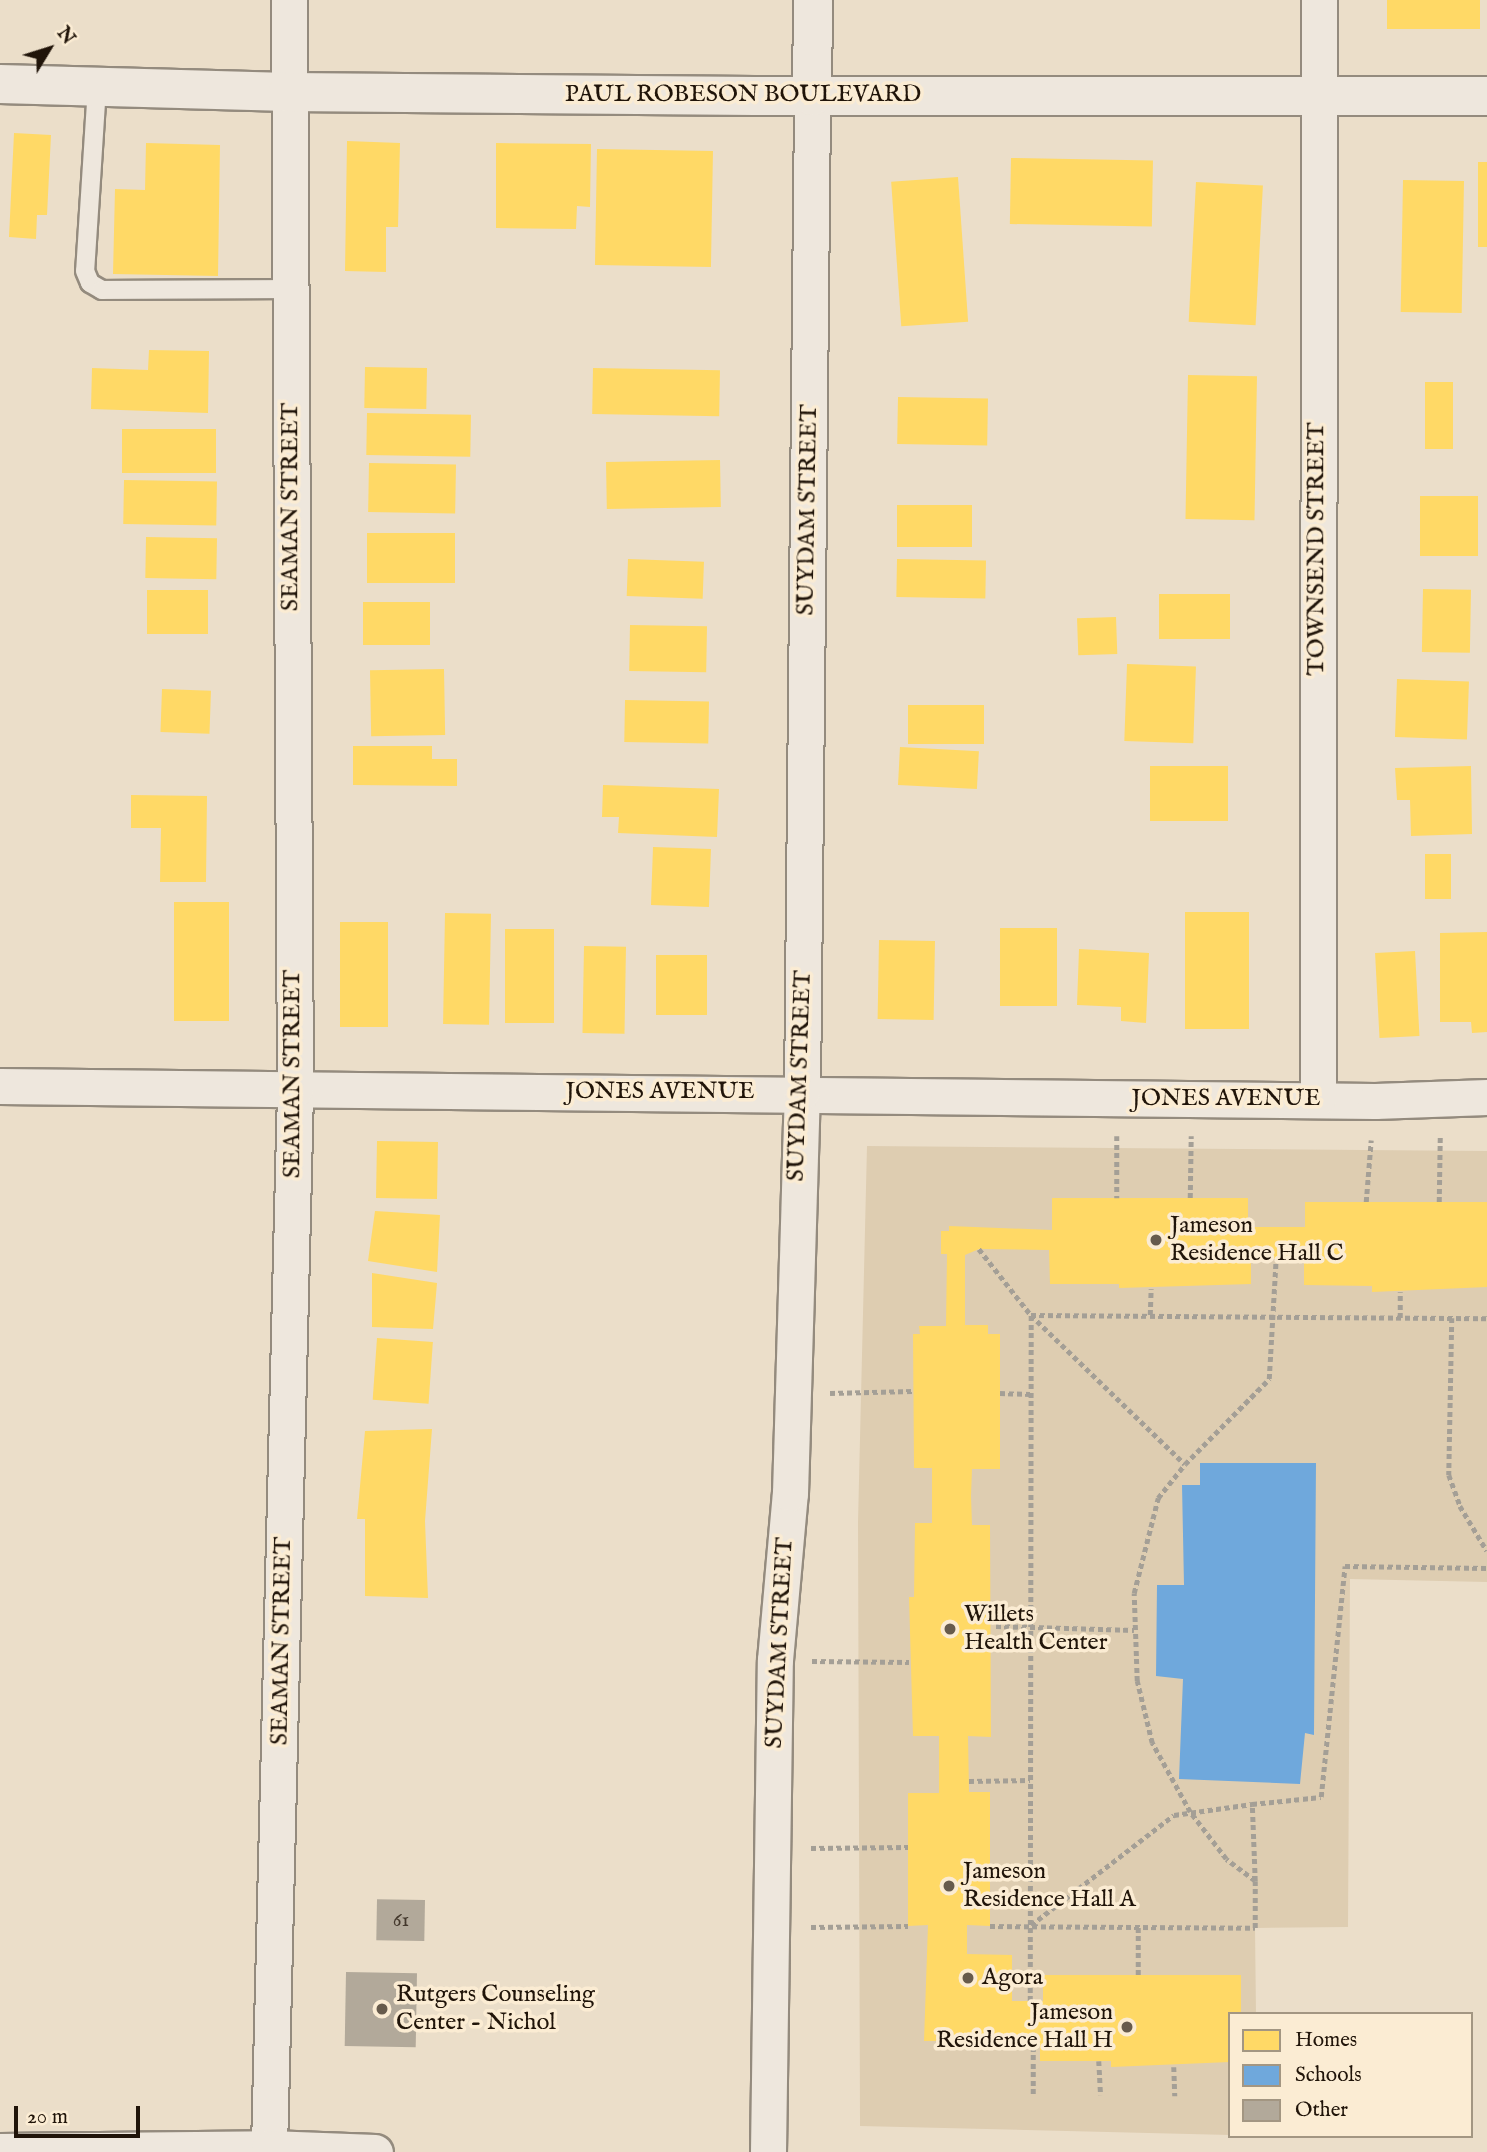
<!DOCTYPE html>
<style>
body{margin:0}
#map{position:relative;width:1487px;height:2152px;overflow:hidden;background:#ebdec9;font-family:"IM FELL English",serif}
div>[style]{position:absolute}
.green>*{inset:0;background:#decdb1}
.homes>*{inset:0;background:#ffd966;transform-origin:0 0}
.schools>*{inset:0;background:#6fa8dc}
.building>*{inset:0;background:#b2a99a;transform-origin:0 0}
.path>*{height:4.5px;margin-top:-2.25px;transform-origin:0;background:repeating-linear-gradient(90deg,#a49f96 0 5px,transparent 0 8.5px)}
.roads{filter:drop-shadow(2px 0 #948b7e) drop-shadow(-2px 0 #948b7e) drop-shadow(0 2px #948b7e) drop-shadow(0 -2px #948b7e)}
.service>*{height:18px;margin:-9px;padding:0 9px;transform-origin:9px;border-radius:9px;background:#eee7dd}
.minor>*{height:35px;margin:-17.5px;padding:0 17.5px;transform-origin:17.5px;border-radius:17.5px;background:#eee7dd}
.tertiary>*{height:38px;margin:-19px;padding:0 19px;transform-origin:19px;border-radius:19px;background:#eee7dd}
.dots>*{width:19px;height:19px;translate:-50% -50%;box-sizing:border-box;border:4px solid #fbecd3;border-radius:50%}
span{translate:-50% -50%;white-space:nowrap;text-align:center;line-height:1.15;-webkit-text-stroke:7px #fbecd3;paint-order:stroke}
.number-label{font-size:21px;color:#44392d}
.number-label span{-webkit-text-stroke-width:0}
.street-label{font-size:24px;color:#201409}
.poi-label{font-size:24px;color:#201409}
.left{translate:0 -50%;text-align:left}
.right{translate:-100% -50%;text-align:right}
.legend{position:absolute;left:1228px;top:2012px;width:245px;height:126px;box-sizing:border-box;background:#fbecd3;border:2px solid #a39682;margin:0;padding:9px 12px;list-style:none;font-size:21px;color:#201409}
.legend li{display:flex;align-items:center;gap:14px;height:35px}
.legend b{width:35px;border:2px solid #a39682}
.north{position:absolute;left:14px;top:14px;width:70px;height:70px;-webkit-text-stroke:5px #fbecd3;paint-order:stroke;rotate:52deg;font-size:19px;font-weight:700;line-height:28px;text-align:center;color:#201409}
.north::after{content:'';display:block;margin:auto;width:24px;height:32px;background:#201409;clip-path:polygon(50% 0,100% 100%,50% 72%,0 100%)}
.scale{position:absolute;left:14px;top:2106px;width:126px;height:32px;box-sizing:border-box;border:4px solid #201409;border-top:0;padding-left:9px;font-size:21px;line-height:24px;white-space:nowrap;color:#201409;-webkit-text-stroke:5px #fbecd3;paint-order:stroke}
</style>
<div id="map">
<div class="green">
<div style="clip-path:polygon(867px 1146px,1487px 1151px,1487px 1582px,1350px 1579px,1348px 1927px,1255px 1928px,1256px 2014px,1230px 2014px,1230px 2135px,860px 2126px,858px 1522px)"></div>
</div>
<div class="homes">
<div style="left:1387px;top:0;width:93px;height:29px"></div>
<div style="clip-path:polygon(14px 133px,51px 135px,47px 215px,37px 215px,36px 239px,9px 237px)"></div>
<div style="clip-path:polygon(347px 141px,400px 143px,398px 227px,386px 227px,386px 272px,345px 271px)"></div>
<div style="clip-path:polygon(146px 143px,220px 145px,218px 276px,113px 274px,115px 189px,145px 190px)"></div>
<div style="clip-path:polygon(496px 143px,591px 144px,590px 207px,577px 206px,576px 229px,496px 228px)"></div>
<div style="left:597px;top:149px;width:116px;height:116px;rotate:1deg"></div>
<div style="left:1011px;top:158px;width:142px;height:66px;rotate:1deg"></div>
<div style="left:1478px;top:162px;width:9px;height:85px"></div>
<div style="left:958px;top:177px;width:145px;height:67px;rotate:86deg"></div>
<div style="left:1403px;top:180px;width:61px;height:132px;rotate:1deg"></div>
<div style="left:1196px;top:182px;width:67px;height:140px;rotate:3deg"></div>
<div style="clip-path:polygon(149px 350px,209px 351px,208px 413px,91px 409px,92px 368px,148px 370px)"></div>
<div style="left:365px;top:367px;width:62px;height:41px;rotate:1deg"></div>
<div style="left:593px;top:368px;width:127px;height:46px;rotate:1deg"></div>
<div style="left:1188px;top:375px;width:69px;height:144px;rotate:1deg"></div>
<div style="left:1425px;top:382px;width:28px;height:67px"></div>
<div style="left:898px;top:397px;width:90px;height:47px;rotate:1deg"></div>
<div style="left:367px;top:413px;width:104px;height:42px;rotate:1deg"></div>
<div style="left:122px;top:429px;width:94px;height:44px"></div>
<div style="left:720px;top:460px;width:47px;height:114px;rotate:89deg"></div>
<div style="left:369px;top:463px;width:87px;height:49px;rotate:1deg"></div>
<div style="left:124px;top:480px;width:93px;height:44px;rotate:1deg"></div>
<div style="left:1420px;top:496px;width:58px;height:60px"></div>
<div style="left:897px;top:505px;width:75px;height:42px"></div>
<div style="left:367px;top:533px;width:88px;height:50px"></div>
<div style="left:146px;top:537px;width:71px;height:41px;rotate:1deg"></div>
<div style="left:628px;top:559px;width:76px;height:37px;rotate:2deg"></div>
<div style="left:897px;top:559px;width:89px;height:38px;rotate:1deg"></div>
<div style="left:1423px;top:589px;width:48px;height:63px;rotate:1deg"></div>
<div style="left:147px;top:590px;width:61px;height:44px"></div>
<div style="left:1159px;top:594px;width:71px;height:45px"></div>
<div style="left:363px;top:602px;width:67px;height:43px"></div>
<div style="left:1116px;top:617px;width:37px;height:39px;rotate:88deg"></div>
<div style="left:630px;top:625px;width:77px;height:46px;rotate:1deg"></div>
<div style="left:1127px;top:664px;width:69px;height:77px;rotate:2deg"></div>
<div style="left:444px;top:669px;width:66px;height:74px;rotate:89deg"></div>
<div style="left:1397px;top:679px;width:72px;height:58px;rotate:2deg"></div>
<div style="left:162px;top:689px;width:49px;height:43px;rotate:2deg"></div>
<div style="left:625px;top:700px;width:84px;height:42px;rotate:1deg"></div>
<div style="left:908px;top:705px;width:76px;height:39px"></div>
<div style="clip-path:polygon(353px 746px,432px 746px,432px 759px,457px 759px,457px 786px,353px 785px)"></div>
<div style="left:900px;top:747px;width:79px;height:38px;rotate:3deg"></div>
<div style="left:1150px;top:766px;width:78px;height:55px"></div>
<div style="clip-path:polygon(1471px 766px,1472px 834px,1411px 836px,1410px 800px,1397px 800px,1395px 768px)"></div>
<div style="clip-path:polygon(603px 785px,719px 789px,717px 837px,618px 833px,619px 817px,602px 817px)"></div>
<div style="clip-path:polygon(131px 795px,207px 796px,206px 882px,160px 882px,161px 828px,131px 828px)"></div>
<div style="left:653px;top:847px;width:58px;height:58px;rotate:2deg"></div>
<div style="left:1425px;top:854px;width:26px;height:45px"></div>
<div style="left:174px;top:902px;width:55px;height:119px"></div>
<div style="left:1185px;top:912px;width:64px;height:117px"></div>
<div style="left:445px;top:913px;width:46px;height:111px;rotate:1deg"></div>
<div style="left:340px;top:922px;width:48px;height:105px"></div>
<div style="left:1057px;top:928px;width:78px;height:57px;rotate:90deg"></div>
<div style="left:505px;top:929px;width:49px;height:94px"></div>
<div style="clip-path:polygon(1487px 932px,1487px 1032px,1472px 1033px,1471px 1022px,1440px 1022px,1440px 933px)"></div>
<div style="left:879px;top:940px;width:56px;height:79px;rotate:1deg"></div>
<div style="left:584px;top:946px;width:42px;height:87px;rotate:1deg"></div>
<div style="clip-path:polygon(1079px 949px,1149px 953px,1146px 1023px,1121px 1021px,1121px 1007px,1077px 1005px)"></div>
<div style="left:1415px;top:951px;width:85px;height:40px;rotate:87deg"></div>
<div style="left:656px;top:955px;width:51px;height:60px"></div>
<div style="left:377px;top:1141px;width:61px;height:57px;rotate:1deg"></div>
<div style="clip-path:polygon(1052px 1198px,1248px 1198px,1248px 1227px,1305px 1227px,1305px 1202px,1487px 1202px,1487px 1287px,1372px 1292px,1372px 1286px,1304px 1285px,1304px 1259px,1251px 1259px,1251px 1284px,1119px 1288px,1119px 1284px,1050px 1284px,1049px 1250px,979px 1249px,965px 1255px,965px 1325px,988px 1325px,988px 1334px,1000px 1334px,1000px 1469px,972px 1469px,971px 1496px,972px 1525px,990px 1525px,991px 1737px,968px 1736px,969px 1792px,990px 1792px,990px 1926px,967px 1925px,967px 1954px,1012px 1955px,1012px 2001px,1043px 2001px,1043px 1975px,1241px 1975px,1241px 2014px,1230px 2014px,1230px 2062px,1111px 2067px,1111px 2061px,1040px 2061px,1040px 2040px,924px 2041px,928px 1925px,908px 1926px,908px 1793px,939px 1793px,939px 1736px,913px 1736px,909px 1597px,914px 1597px,915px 1523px,932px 1523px,932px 1468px,914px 1468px,913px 1334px,920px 1334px,919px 1326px,946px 1326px,947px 1254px,941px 1254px,941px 1231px,949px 1231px,949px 1226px,1052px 1230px)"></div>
<div style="clip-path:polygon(375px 1211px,440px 1215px,437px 1272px,368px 1261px)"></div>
<div style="clip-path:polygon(372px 1273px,437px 1283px,433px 1329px,372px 1327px)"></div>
<div style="left:377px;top:1338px;width:56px;height:62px;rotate:4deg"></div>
<div style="clip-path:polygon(432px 1429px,425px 1521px,428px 1598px,365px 1596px,365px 1519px,357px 1519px,365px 1431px)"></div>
</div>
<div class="schools">
<div style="clip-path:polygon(1200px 1463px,1316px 1463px,1314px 1735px,1305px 1733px,1300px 1784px,1179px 1779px,1183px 1679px,1156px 1676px,1157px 1585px,1184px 1585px,1182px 1485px,1200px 1485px)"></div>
</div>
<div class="building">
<div style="left:425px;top:1900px;width:41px;height:48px;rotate:91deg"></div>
<div style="left:346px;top:1972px;width:71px;height:74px;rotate:1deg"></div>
</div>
<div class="path">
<div style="left:1117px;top:1136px;width:62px;rotate:90deg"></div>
<div style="left:1190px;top:1198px;width:62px;rotate:-89.1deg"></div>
<div style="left:1366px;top:1202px;width:62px;rotate:-85.4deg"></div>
<div style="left:1439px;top:1202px;width:66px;rotate:-89.1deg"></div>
<div style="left:979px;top:1249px;width:84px;rotate:51.8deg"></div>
<div style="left:1031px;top:1315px;width:214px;rotate:44.1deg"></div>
<div style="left:1185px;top:1464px;width:120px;rotate:-45.3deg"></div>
<div style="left:1269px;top:1379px;width:120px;rotate:-86.7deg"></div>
<div style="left:1031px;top:1315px;width:456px;rotate:0.4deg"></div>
<div style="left:1150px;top:1315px;width:26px;rotate:-88deg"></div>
<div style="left:1400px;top:1318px;width:26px;rotate:-90deg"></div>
<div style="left:1452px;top:1318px;width:157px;rotate:91.1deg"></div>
<div style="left:1449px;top:1475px;width:33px;rotate:70deg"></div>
<div style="left:1460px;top:1506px;width:52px;rotate:59deg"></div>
<div style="left:830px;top:1393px;width:83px;rotate:-1.4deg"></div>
<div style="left:1000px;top:1393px;width:30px;rotate:2deg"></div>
<div style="left:996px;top:1626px;width:138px;rotate:1.7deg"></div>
<div style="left:812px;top:1661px;width:97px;rotate:0.6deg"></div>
<div style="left:969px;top:1781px;width:61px;rotate:-0.9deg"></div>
<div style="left:811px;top:1848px;width:97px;rotate:-0.6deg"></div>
<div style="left:1255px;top:1881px;width:77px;rotate:-92.2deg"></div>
<div style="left:1252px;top:1804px;width:69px;rotate:-5.8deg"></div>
<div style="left:1321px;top:1797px;width:232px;rotate:-84.1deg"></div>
<div style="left:1345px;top:1566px;width:142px;rotate:0.8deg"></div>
<div style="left:1031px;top:1925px;width:180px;rotate:-37.6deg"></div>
<div style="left:1174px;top:1815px;width:79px;rotate:-8deg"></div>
<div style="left:990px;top:1926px;width:265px;rotate:0.4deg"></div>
<div style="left:1255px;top:1928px;width:47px;rotate:-90deg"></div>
<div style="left:1255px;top:1881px;width:36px;rotate:-143deg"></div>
<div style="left:1226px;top:1859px;width:59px;rotate:-127.5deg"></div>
<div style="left:1190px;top:1812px;width:79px;rotate:-118.8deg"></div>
<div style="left:1152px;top:1743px;width:64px;rotate:-103.6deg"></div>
<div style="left:1137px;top:1681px;width:88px;rotate:-92deg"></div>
<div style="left:1134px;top:1593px;width:98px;rotate:-75.8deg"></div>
<div style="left:1158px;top:1498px;width:43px;rotate:-51.5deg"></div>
<div style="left:811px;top:1927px;width:97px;rotate:-0.6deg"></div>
<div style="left:1138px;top:1975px;width:48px;rotate:-90deg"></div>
<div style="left:1030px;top:2001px;width:686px;rotate:-89.92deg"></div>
<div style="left:1099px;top:2061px;width:34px;rotate:87deg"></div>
<div style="left:1174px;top:2067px;width:29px;rotate:88deg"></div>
<div style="left:1033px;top:2094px;width:54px;rotate:-90deg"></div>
</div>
<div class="roads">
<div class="service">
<div style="left:97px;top:87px;width:184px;rotate:93.7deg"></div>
<div style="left:85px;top:271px;width:13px;rotate:67deg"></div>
<div style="left:90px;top:283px;width:14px;rotate:30deg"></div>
<div style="left:102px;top:290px;width:187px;rotate:-0.3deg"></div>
</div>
<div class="minor">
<div style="left:0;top:1086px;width:1375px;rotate:0.63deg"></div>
<div style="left:1375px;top:1101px;width:112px;rotate:-2deg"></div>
<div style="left:1318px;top:1098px;width:1098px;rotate:-89.95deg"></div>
<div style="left:269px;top:2148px;width:1059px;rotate:-88.59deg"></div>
<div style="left:295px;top:1089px;width:1089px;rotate:-90.32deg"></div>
<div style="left:0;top:2151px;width:269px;rotate:-0.6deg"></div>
<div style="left:269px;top:2148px;width:106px;rotate:2.2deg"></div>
<div style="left:768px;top:2152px;width:492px;rotate:-89.2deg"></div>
<div style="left:775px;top:1660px;width:168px;rotate:-84.9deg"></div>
<div style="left:790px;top:1493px;width:401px;rotate:-88.3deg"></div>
<div style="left:802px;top:1092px;width:996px;rotate:-89.42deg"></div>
</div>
<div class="tertiary">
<div style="left:0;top:84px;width:288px;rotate:1.6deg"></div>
<div style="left:288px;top:92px;width:467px;rotate:0.5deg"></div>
<div style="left:755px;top:96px;width:732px"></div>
<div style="left:812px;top:96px;width:96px;rotate:-89.4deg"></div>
</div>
</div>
<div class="dots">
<div style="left:1156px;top:1240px;background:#675b4c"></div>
<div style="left:950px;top:1629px;background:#675b4c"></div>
<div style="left:949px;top:1886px;background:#675b4c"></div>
<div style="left:968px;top:1978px;background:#675b4c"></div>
<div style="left:382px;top:2009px;background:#675b4c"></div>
<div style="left:1127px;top:2027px;background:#675b4c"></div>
</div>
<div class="number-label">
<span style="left:401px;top:1921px">61</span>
</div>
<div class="street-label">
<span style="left:743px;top:95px">PAUL ROBESON BOULEVARD</span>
<span style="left:291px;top:507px;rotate:-90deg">SEAMAN STREET</span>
<span style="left:808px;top:510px;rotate:-89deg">SUYDAM STREET</span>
<span style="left:1317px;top:549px;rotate:-90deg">TOWNSEND STREET</span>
<span style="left:293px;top:1074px;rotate:-90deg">SEAMAN STREET</span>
<span style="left:800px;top:1076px;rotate:-88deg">SUYDAM STREET</span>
<span style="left:660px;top:1092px">JONES AVENUE</span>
<span style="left:1226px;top:1099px">JONES AVENUE</span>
<span style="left:282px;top:1641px;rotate:-89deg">SEAMAN STREET</span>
<span style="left:780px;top:1643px;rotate:-87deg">SUYDAM STREET</span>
</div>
<div class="poi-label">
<span class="left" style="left:1170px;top:1240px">Jameson<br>Residence Hall C</span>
<span class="left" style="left:964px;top:1629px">Willets<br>Health Center</span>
<span class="left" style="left:963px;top:1886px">Jameson<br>Residence Hall A</span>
<span class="left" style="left:982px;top:1978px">Agora</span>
<span class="left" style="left:396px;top:2009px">Rutgers Counseling<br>Center - Nichol</span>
<span class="right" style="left:1113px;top:2027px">Jameson<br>Residence Hall H</span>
</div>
<ul class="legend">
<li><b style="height:19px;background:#ffd966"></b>Homes</li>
<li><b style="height:19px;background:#6fa8dc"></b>Schools</li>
<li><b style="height:19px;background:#b2a99a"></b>Other</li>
</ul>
<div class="north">N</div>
<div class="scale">20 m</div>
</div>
